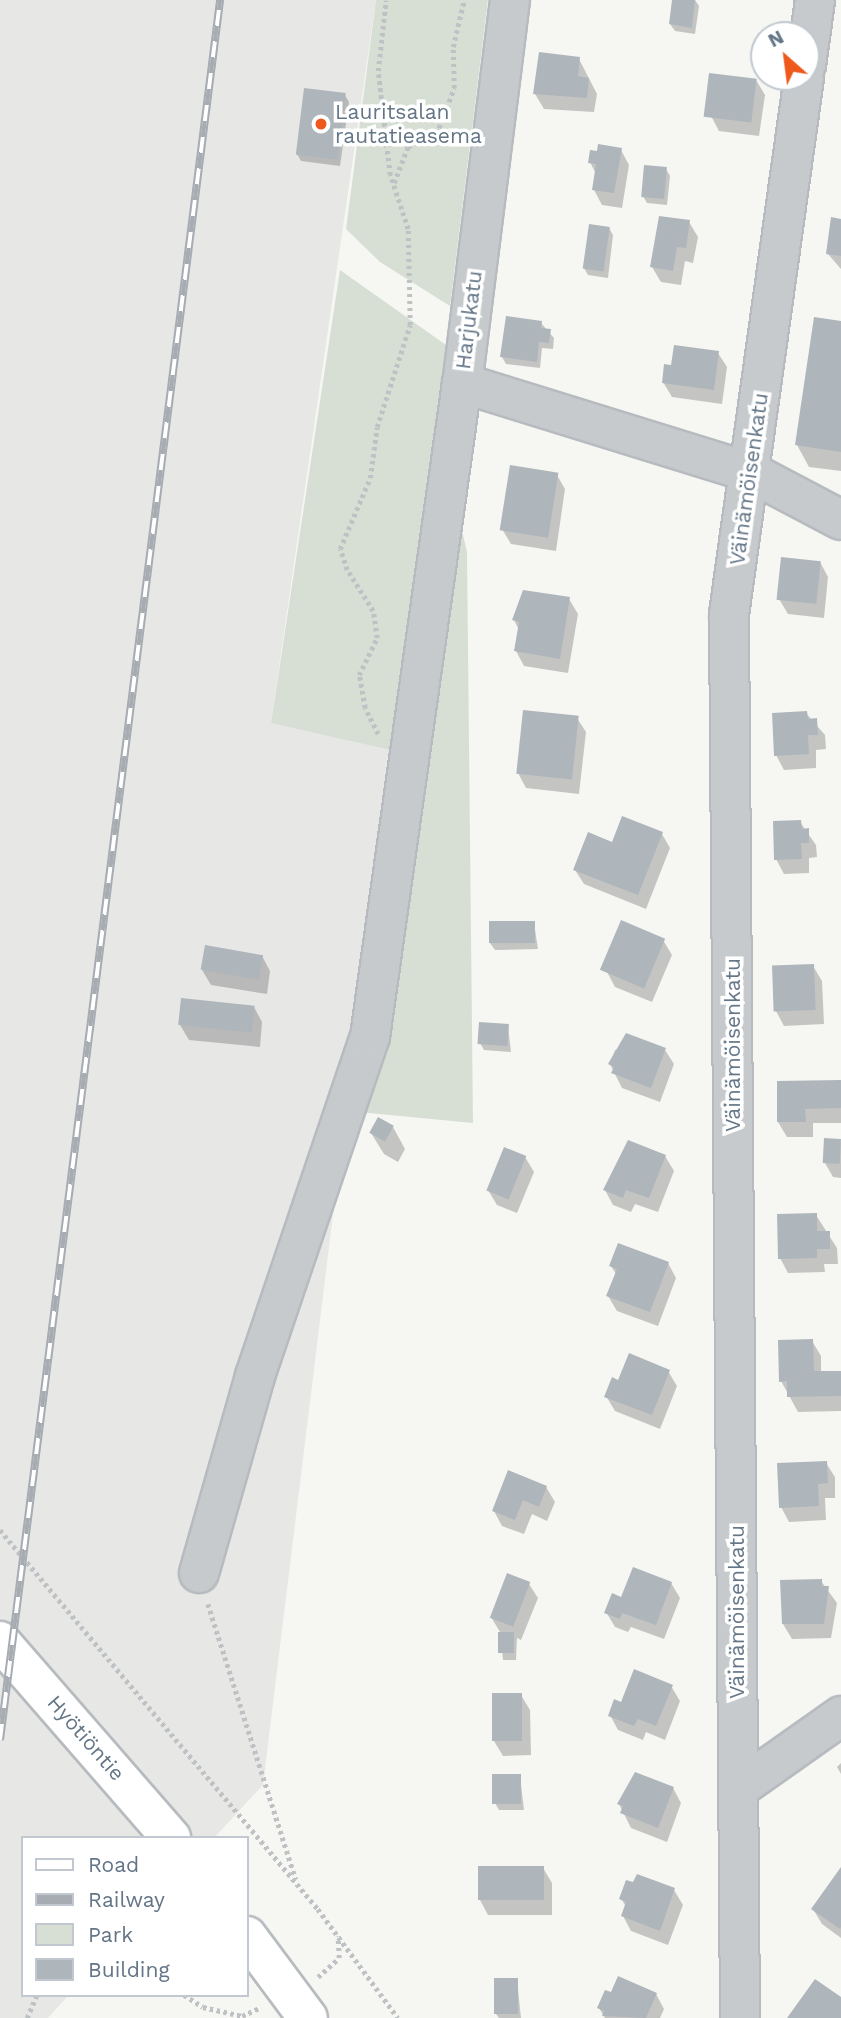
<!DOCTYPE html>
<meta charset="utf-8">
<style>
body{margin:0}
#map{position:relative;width:841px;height:2018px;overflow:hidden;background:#f6f7f3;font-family:"Work Sans",sans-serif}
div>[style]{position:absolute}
.built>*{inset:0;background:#e7e8e6}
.green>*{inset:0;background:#d7dfd4}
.shadow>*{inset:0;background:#0003}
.building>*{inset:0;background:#aeb5bb;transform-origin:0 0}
.path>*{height:4.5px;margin-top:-2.25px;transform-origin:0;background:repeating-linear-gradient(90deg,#bfc2c4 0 3.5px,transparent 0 7px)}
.roads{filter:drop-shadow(2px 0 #b7bbbf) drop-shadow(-2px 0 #b7bbbf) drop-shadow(0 2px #b7bbbf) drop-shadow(0 -2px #b7bbbf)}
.minor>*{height:38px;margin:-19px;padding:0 19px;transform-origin:19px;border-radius:19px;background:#c6cacd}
.major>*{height:38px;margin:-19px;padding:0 19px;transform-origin:19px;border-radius:19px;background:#fff}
.rail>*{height:8px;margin-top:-4px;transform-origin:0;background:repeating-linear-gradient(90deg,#fff 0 16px,#a6acb2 0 32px);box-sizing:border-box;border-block:2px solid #a6acb2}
.dots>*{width:19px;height:19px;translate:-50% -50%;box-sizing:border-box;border:4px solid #fff;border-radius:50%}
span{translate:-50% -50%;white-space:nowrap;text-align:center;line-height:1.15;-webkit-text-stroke:7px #fff;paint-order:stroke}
.poi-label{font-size:21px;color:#637586}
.left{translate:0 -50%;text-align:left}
.street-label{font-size:21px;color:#637586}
.legend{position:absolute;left:21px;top:1836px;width:228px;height:161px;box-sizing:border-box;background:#fff;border:2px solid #c1c8cf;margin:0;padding:9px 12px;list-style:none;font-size:21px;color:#637586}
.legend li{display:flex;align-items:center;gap:14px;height:35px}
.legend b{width:35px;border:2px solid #c1c8cf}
.north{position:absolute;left:750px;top:21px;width:70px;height:70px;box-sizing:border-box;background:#fff;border:2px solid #c1c8cf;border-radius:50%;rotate:332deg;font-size:19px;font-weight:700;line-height:28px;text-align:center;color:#637586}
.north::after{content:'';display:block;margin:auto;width:24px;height:32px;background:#ee591b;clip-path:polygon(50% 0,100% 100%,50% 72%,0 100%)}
</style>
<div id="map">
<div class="built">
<div style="clip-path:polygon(0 0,376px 0,271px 722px,390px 750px,263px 1785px,214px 1838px,23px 1838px,23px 1995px,69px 1995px,48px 2018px,0 2018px)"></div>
</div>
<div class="green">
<div style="clip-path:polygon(376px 0,488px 0,450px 306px,380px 262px,346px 229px)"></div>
<div style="clip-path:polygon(340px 270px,446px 345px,436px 418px,467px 552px,473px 1123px,348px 1111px,390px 750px,271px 723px)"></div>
</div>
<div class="shadow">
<div style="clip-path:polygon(674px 0,695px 0,699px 6px,695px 34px,675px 31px,670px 24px)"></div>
<div style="clip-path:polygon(579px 59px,597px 94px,594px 112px,544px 109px,535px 94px)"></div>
<div style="clip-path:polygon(756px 80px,765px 95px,759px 136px,719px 131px,711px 116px)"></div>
<div style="clip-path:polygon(345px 95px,349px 102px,340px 166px,301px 161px,297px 154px)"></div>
<div style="clip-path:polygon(621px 150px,629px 165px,622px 208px,602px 205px,594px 190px,596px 174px,590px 162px)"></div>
<div style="clip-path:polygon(666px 169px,670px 176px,667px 205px,647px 203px,643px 196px)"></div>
<div style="clip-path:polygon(841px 220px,841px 269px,828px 254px)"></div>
<div style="clip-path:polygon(689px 222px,698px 237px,693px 263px,685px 261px,681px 285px,661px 282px,652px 267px)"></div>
<div style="clip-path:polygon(609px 228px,613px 235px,608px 278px,588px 275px,584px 268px)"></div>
<div style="clip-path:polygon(541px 323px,554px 338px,553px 349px,542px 348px,540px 368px,506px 364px,502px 357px)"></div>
<div style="clip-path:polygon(841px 323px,841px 471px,809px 467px,797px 445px)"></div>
<div style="clip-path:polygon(718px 353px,727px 367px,722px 404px,672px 397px,663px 382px,672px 367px)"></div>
<div style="clip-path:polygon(557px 475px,565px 489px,556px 551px,511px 544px,502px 529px)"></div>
<div style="clip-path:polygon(820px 562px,828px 577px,824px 618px,788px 614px,779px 599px)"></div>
<div style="clip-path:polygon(569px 599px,578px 614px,568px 673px,524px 666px,516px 651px,519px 630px,514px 620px)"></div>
<div style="clip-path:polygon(806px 713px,825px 735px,826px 749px,816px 750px,816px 768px,784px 770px,776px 755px)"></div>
<div style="clip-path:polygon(577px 718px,586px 732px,579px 794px,526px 788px,518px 773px)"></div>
<div style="clip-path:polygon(800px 822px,816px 845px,817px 857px,809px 858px,809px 873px,784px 874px,776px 859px)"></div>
<div style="clip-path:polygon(662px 834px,670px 848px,646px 909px,584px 884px,575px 870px,613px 844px)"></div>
<div style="clip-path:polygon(534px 923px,538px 949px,495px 950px,490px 943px)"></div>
<div style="clip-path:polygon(663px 940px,672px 955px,652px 1002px,615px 987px,607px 972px)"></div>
<div style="clip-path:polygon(262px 956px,270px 971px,267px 994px,211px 985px,202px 970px)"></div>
<div style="clip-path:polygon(813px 966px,822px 981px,824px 1024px,784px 1026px,776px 1011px)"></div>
<div style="clip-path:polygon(254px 1007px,262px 1022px,260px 1047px,189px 1040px,180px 1025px)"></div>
<div style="clip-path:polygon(508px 1026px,511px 1052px,484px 1050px,480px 1043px)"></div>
<div style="clip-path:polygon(615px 1050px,665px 1050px,674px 1064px,660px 1102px,622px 1088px,610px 1064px)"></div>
<div style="clip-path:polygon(841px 1083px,841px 1123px,813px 1123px,813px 1137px,787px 1137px,778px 1122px)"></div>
<div style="clip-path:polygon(393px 1127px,405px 1149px,398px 1162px,384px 1154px,371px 1133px)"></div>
<div style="clip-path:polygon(841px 1141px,841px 1178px,833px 1177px,825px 1163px)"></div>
<div style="clip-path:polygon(665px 1156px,674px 1171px,658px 1212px,635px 1204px,631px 1212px,613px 1205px,605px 1190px)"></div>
<div style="clip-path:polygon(525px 1157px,534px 1172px,517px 1213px,497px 1205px,488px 1190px)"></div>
<div style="clip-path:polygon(816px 1215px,837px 1248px,838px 1264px,824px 1264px,825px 1272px,788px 1273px,780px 1258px)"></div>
<div style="clip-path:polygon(668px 1263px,676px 1278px,658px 1326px,617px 1311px,608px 1296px,616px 1274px,611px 1266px)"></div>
<div style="clip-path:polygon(812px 1341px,821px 1356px,821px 1373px,841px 1372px,841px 1411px,798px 1412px,781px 1381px)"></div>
<div style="clip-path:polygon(668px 1371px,677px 1386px,660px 1429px,615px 1411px,606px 1396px,619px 1382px)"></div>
<div style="clip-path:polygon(826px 1463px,835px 1477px,835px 1498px,825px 1498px,826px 1520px,789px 1522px,781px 1507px)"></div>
<div style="clip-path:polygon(546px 1487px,555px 1502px,547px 1521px,532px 1514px,524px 1534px,502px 1526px,494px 1511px)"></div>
<div style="clip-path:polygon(821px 1581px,837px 1603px,831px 1638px,792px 1639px,783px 1624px)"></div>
<div style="clip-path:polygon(671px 1583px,680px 1598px,664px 1639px,631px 1627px,628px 1632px,615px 1627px,606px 1612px,622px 1599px)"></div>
<div style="clip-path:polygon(529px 1584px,538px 1598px,521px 1640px,517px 1638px,516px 1660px,503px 1660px,500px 1632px,491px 1617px)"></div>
<div style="clip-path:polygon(671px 1686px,680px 1701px,665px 1740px,646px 1732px,643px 1740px,618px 1730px,610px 1715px,622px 1704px)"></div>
<div style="clip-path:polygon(521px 1695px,530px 1710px,531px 1755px,503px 1756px,494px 1741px)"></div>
<div style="clip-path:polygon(841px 1763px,841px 1774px,837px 1767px)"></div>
<div style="clip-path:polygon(520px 1776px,524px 1810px,499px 1810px,495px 1803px)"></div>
<div style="clip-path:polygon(673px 1788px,681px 1803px,667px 1842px,631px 1828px,619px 1804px)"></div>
<div style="clip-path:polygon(543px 1868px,552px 1883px,552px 1915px,488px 1915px,480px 1900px)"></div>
<div style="clip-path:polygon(841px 1870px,841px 1938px,822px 1924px,813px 1909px)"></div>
<div style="clip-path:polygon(674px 1890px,683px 1905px,668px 1945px,631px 1931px,623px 1916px,626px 1907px,621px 1898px)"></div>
<div style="clip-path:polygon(517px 1980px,521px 2018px,499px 2018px,496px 2014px)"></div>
<div style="clip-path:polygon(656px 1994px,664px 2009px,660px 2018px,605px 2018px,599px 2008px)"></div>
</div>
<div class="building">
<div style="clip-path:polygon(672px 0,695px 0,692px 28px,669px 24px)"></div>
<div style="clip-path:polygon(539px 52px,580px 57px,578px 76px,589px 78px,587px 98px,533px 94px)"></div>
<div style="left:709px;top:73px;width:48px;height:44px;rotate:7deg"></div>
<div style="left:304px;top:88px;width:42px;height:67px;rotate:7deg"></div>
<div style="clip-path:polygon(598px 144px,622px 148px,614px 193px,592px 190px,596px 164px,588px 163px,590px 150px,597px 151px)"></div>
<div style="left:644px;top:165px;width:23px;height:32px;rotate:5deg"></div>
<div style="clip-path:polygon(659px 216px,690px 220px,686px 248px,677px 247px,673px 271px,650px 267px)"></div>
<div style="clip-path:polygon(831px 217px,841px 219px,841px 256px,826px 254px)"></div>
<div style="left:589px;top:224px;width:21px;height:45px;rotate:8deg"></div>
<div style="clip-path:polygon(506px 316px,542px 321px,541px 328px,551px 329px,549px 343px,539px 342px,537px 362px,500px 357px)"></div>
<div style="clip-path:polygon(814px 317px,841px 321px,841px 452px,795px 445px)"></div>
<div style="clip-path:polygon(674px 345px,719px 351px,714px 390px,662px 383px,664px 364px,671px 365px)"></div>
<div style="left:510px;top:465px;width:49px;height:66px;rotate:9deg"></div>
<div style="left:781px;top:557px;width:40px;height:43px;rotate:6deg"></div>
<div style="clip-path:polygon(523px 590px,570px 597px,560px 659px,514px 651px,519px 622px,512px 620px)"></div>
<div style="left:523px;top:710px;width:56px;height:64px;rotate:6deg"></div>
<div style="clip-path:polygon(807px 711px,808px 719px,817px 718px,818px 735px,808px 735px,809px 754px,774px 756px,772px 713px)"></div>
<div style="clip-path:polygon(622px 816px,663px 832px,638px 895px,573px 870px,588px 832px,612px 842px)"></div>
<div style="clip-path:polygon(801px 820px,802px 829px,809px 828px,809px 843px,801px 843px,802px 859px,774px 860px,773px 821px)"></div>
<div style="left:621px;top:920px;width:48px;height:54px;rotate:23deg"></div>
<div style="left:489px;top:921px;width:46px;height:22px"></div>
<div style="left:205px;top:945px;width:59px;height:25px;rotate:10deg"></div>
<div style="left:814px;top:964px;width:46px;height:42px;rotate:88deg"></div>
<div style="left:181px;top:998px;width:74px;height:27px;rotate:6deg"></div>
<div style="left:479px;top:1022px;width:30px;height:22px;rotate:4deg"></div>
<div style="clip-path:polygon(626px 1033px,666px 1048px,651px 1088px,611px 1073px,614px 1067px,608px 1064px)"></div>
<div style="clip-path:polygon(841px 1080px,841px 1108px,805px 1109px,806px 1122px,777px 1122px,777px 1081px)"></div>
<div style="left:378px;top:1117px;width:18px;height:18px;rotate:29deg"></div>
<div style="left:824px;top:1138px;width:17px;height:25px;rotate:3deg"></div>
<div style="clip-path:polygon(628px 1140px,666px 1155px,649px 1198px,626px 1190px,623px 1198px,603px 1190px)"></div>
<div style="left:504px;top:1147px;width:24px;height:47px;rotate:22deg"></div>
<div style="clip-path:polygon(817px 1213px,817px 1231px,830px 1231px,830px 1249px,817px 1249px,817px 1258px,778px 1259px,777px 1214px)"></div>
<div style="clip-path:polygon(618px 1243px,669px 1262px,650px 1312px,606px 1296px,617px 1269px,609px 1266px)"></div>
<div style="clip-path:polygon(813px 1339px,814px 1371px,841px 1371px,841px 1396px,787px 1397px,787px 1381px,779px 1382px,778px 1340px)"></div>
<div style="clip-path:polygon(629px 1353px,670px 1370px,652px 1415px,604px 1397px,612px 1377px,618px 1380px)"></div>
<div style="clip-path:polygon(827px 1461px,828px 1483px,818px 1484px,819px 1506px,779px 1508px,777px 1463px)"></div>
<div style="clip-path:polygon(508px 1470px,547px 1486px,539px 1507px,523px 1500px,515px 1520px,492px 1511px)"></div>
<div style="clip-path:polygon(633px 1567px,672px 1582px,656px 1625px,622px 1613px,620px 1619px,604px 1613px,612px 1593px,621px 1597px)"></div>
<div style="left:507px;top:1573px;width:25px;height:48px;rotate:21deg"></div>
<div style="clip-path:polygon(822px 1579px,822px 1586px,829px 1586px,824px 1624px,782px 1624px,780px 1580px)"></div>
<div style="left:498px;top:1632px;width:16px;height:21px"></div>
<div style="clip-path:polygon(634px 1669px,673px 1685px,656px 1726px,638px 1719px,634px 1726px,608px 1716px,614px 1699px,621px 1702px)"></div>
<div style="left:492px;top:1693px;width:30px;height:48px"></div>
<div style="clip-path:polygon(635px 1772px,674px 1787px,658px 1828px,620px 1813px,623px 1806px,617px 1804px)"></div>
<div style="left:492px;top:1774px;width:29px;height:30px"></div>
<div style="left:478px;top:1866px;width:66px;height:34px"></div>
<div style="clip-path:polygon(841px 1867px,841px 1927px,840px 1929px,811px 1909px)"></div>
<div style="clip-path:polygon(637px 1874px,675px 1888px,660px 1931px,621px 1916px,626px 1902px,619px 1899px,626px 1880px,633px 1882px)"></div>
<div style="clip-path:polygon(618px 1976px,657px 1993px,646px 2018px,602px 2016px,604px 2011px,597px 2008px,605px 1990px,611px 1992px)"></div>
<div style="left:494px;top:1978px;width:24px;height:36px"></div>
<div style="clip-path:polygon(815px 1979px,841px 1997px,841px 2018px,787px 2018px)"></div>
</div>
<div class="path">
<div style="left:394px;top:183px;width:39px;rotate:-69deg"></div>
<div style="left:408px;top:147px;width:36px;rotate:-32deg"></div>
<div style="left:439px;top:128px;width:43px;rotate:-69.4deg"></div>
<div style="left:454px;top:88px;width:41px;rotate:-91.4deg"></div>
<div style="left:453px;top:47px;width:48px;rotate:-76.8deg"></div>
<div style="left:378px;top:734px;width:29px;rotate:-117deg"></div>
<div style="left:365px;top:708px;width:34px;rotate:-100deg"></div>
<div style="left:359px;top:675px;width:41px;rotate:-64.1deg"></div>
<div style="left:377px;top:638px;width:27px;rotate:-98deg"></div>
<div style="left:373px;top:611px;width:49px;rotate:-122.4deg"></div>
<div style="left:347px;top:570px;width:22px;rotate:-108deg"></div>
<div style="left:340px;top:549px;width:77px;rotate:-67.1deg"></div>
<div style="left:370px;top:478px;width:51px;rotate:-82.2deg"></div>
<div style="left:377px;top:427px;width:107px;rotate:-72.1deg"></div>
<div style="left:410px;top:325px;width:96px;rotate:-91.2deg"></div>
<div style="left:408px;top:229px;width:57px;rotate:-108.4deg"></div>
<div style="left:390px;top:175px;width:105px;rotate:-96.6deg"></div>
<div style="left:378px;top:71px;width:71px;rotate:-83.6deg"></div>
<div style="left:0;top:1530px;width:495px;rotate:50deg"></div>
<div style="left:318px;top:1909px;width:135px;rotate:53.7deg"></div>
<div style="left:208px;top:1604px;width:289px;rotate:72.3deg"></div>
<div style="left:318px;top:1977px;width:28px;rotate:-42deg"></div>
<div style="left:339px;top:1958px;width:22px;rotate:-93deg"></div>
<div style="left:184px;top:1995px;width:22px;rotate:32deg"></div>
<div style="left:203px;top:2007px;width:40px;rotate:13deg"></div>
<div style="left:242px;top:2016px;width:21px;rotate:-25deg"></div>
<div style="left:27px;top:2018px;width:25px;rotate:-67deg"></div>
</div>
<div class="roads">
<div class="minor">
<div style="left:510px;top:0;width:386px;rotate:97.1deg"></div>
<div style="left:462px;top:383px;width:301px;rotate:17.2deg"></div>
<div style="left:750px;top:472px;width:103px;rotate:27.8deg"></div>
<div style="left:806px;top:65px;width:66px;rotate:-82.1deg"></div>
<div style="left:199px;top:1573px;width:205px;rotate:-74.1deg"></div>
<div style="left:255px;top:1376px;width:358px;rotate:-71.3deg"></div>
<div style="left:370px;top:1037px;width:660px;rotate:-81.99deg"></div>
<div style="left:739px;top:1788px;width:125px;rotate:-35.2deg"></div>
<div style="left:740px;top:2018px;width:1404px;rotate:-90.45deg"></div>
<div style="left:729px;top:614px;width:542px;rotate:-82.05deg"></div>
</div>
<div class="major">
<div style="left:0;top:1641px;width:261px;rotate:49deg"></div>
<div style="left:247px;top:1936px;width:102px;rotate:53.4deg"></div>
</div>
</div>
<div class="rail">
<div style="left:0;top:1740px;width:1754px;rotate:-82.79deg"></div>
</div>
<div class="dots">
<div style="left:321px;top:124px;background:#ee591b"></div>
</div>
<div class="poi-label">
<span class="left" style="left:335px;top:124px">Lauritsalan<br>rautatieasema</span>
</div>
<div class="street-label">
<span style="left:469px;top:320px;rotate:-83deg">Harjukatu</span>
<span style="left:749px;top:479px;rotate:-82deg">Väinämöisenkatu</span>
<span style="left:733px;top:1045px;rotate:-90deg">Väinämöisenkatu</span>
<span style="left:737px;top:1612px;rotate:-90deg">Väinämöisenkatu</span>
<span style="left:86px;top:1738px;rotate:49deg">Hyötiöntie</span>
</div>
<ul class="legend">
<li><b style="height:9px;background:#fff"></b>Road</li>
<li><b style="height:9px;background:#a6acb2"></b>Railway</li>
<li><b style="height:19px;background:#d7dfd4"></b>Park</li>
<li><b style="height:19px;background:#aeb5bb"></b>Building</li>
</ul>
<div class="north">N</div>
</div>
